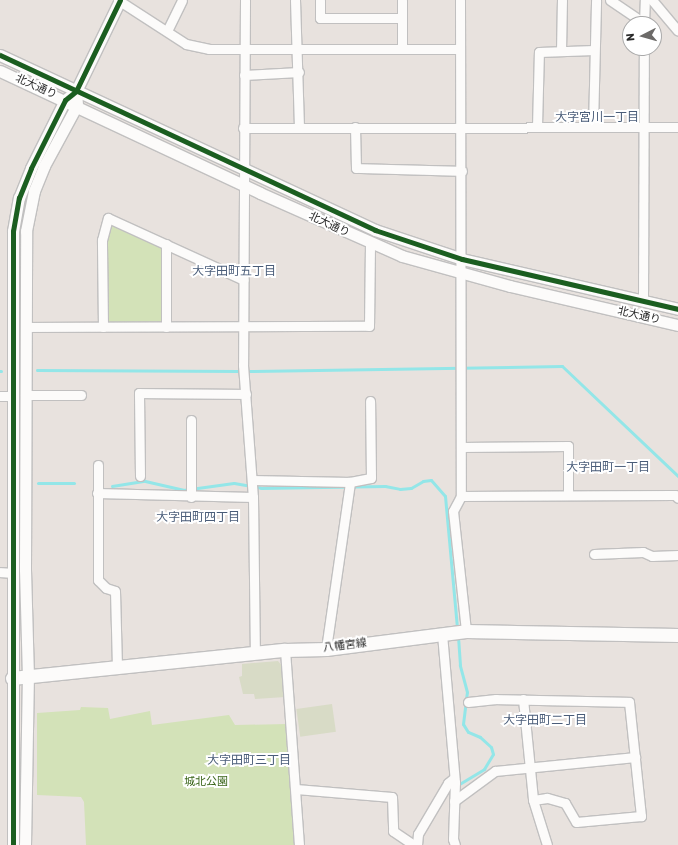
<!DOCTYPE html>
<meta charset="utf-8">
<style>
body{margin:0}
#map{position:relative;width:678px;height:845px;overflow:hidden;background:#e8e2de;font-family:Rubik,"Noto Sans JP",sans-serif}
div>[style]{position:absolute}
.green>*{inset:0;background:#d3e2b8}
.cemetery>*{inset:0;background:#d8dbc6;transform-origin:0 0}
.stream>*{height:3px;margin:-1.5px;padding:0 1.5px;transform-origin:1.5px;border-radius:1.5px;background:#93e6e8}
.roads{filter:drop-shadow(1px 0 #c1c0c0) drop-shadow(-1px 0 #c1c0c0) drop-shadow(0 1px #c1c0c0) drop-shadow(0 -1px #c1c0c0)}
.minor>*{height:9px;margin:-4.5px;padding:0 4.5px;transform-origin:4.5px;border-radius:4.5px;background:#fcfbfa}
.tertiary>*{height:11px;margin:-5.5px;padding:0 5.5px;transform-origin:5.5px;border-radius:5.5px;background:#fcfbfa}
.secondary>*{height:13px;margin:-6.5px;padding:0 6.5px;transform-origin:6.5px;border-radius:6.5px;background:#fcfbfa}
.cycleway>*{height:5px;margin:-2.5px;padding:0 2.5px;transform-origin:2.5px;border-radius:2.5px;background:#1b5e20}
span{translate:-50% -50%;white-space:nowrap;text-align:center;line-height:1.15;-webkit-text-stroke:4px #fff;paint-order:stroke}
.street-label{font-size:11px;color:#292929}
.park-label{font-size:11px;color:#3a651a}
.neighbourhood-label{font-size:12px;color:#4a5d79}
.north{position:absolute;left:622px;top:16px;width:40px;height:40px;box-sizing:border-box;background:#fff;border:1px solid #a9a9a9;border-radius:50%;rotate:264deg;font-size:11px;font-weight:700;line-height:16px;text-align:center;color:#292929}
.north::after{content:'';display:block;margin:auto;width:14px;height:18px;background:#6c6a68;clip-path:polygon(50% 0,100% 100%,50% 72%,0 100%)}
</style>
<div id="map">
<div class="green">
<div style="clip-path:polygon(111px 224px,160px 246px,162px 251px,163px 319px,160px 322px,110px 322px,107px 318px,106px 264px,109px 226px)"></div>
<div style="clip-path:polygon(81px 707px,108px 708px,110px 719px,150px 711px,152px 725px,229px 715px,235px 725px,287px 724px,295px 845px,86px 845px,84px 802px,81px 797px,37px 795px,37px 713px,80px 710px)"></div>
</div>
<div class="cemetery">
<div style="clip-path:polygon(278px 661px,282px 666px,285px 697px,255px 699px,254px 694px,243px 694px,239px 677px,242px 676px,242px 664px)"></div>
<div style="left:332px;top:704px;width:28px;height:36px;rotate:82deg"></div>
</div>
<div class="stream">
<div style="left:37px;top:370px;width:202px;rotate:0.3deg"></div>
<div style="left:0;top:371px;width:1px"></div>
<div style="left:249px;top:371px;width:313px;rotate:-0.9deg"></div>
<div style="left:562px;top:366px;width:160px;rotate:43.5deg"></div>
<div style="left:38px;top:483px;width:36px"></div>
<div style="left:112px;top:486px;width:33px;rotate:-9deg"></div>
<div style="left:145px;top:481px;width:39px;rotate:13deg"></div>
<div style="left:183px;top:490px;width:51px;rotate:-7.8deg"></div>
<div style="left:234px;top:483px;width:27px;rotate:10deg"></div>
<div style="left:261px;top:488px;width:124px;rotate:-0.9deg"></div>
<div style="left:385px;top:486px;width:15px;rotate:11deg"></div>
<div style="left:400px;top:489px;width:11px;rotate:-5deg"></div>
<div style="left:411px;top:488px;width:14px;rotate:-30deg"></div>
<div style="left:423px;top:481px;width:8px;rotate:-7deg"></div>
<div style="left:431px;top:480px;width:21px;rotate:49deg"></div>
<div style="left:445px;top:496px;width:133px;rotate:84.8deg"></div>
<div style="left:456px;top:786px;width:33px;rotate:-31deg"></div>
<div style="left:484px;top:769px;width:17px;rotate:-59deg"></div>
<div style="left:493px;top:754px;width:7px;rotate:-106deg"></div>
<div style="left:491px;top:747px;width:15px;rotate:-138deg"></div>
<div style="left:480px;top:737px;width:13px;rotate:-157deg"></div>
<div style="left:468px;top:732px;width:9px;rotate:-122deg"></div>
<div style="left:463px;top:724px;width:32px;rotate:-83deg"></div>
<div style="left:467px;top:692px;width:28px;rotate:-105deg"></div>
<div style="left:460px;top:665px;width:29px;rotate:-94deg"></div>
</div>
<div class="roads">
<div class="minor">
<div style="left:118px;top:0;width:81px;rotate:32.9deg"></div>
<div style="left:186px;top:44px;width:24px;rotate:12deg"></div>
<div style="left:209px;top:49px;width:251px"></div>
<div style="left:245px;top:0;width:365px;rotate:90.3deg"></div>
<div style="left:243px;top:365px;width:132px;rotate:85.7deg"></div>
<div style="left:253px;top:497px;width:156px;rotate:89.3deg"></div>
<div style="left:295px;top:0;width:127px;rotate:88.2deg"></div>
<div style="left:320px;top:0;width:18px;rotate:90deg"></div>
<div style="left:320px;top:18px;width:82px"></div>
<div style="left:402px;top:0;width:49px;rotate:90deg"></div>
<div style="left:460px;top:0;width:496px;rotate:89.9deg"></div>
<div style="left:461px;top:496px;width:17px;rotate:118deg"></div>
<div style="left:453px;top:511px;width:121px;rotate:83.8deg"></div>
<div style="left:610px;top:0;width:41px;rotate:34.1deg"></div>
<div style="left:652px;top:0;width:40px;rotate:50deg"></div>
<div style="left:644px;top:24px;width:24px;rotate:-88deg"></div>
<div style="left:167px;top:31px;width:34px;rotate:-64deg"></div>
<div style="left:561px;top:51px;width:51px;rotate:-88.9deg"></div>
<div style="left:244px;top:75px;width:55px;rotate:-3.1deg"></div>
<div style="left:537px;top:126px;width:74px;rotate:-88.5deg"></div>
<div style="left:539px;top:52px;width:55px;rotate:-2.1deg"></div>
<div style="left:593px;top:126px;width:126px;rotate:-88.6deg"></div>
<div style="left:355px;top:127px;width:41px;rotate:88.6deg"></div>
<div style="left:356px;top:168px;width:106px;rotate:1.6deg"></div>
<div style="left:243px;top:128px;width:435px;rotate:-0.1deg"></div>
<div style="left:643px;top:301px;width:253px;rotate:-89.8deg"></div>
<div style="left:25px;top:327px;width:344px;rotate:-0.2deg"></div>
<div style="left:369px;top:326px;width:83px;rotate:-89.3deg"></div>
<div style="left:103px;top:327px;width:87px;rotate:-90.7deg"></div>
<div style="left:102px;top:240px;width:23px;rotate:-75deg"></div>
<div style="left:108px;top:218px;width:149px;rotate:24.5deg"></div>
<div style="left:166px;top:327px;width:83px;rotate:-90deg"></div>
<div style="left:25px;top:395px;width:56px"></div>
<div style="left:0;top:396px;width:11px"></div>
<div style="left:461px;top:447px;width:107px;rotate:-0.5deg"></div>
<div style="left:568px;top:446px;width:49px;rotate:90deg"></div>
<div style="left:98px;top:465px;width:115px;rotate:90deg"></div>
<div style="left:98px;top:580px;width:11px;rotate:45deg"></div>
<div style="left:106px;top:588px;width:9px;rotate:18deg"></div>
<div style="left:115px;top:591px;width:77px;rotate:88.5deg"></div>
<div style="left:140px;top:476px;width:83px;rotate:-90.7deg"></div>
<div style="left:139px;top:393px;width:107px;rotate:0.5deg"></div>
<div style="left:252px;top:480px;width:98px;rotate:1.2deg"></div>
<div style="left:350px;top:482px;width:21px;rotate:-11deg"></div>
<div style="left:371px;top:478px;width:77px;rotate:-90.7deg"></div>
<div style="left:97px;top:493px;width:156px;rotate:1.5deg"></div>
<div style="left:461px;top:496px;width:214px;rotate:-0.3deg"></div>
<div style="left:675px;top:495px;width:4px;rotate:45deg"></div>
<div style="left:191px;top:497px;width:77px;rotate:-90deg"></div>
<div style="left:594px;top:554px;width:49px;rotate:-2.3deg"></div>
<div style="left:643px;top:552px;width:10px;rotate:24deg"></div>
<div style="left:652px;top:556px;width:26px;rotate:-2deg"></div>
<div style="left:0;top:572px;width:13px;rotate:4deg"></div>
<div style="left:442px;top:634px;width:149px;rotate:85deg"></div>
<div style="left:455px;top:782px;width:57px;rotate:92deg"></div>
<div style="left:453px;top:839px;width:6px;rotate:72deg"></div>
<div style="left:326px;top:649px;width:169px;rotate:-81.8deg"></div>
<div style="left:285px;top:650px;width:196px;rotate:85.9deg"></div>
<div style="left:523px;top:699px;width:101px;rotate:84.3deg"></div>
<div style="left:533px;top:800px;width:47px;rotate:72.7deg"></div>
<div style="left:468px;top:702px;width:28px;rotate:-6deg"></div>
<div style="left:496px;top:699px;width:133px;rotate:1.3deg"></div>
<div style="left:629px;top:702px;width:115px;rotate:84deg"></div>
<div style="left:641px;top:816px;width:65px;rotate:174.7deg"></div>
<div style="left:576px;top:822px;width:22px;rotate:-120deg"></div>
<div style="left:565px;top:803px;width:19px;rotate:-164deg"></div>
<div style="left:547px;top:798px;width:14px;rotate:172deg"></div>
<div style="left:296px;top:789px;width:96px;rotate:4.8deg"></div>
<div style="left:392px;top:797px;width:34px;rotate:88deg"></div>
<div style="left:393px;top:831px;width:25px;rotate:34deg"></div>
<div style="left:454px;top:801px;width:51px;rotate:-36.2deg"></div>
<div style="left:495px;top:771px;width:141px;rotate:-5.7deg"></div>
<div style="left:417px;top:845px;width:11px;rotate:-85deg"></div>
<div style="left:418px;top:834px;width:59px;rotate:-59.5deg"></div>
<div style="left:448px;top:783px;width:8px;rotate:-40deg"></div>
</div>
<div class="tertiary">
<div style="left:0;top:55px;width:414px;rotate:25deg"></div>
<div style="left:375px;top:230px;width:92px;rotate:18.4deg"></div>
<div style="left:462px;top:259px;width:222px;rotate:13deg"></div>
<div style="left:0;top:71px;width:287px;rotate:25.1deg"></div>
<div style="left:260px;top:193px;width:155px;rotate:23.9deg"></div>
<div style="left:402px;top:256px;width:112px;rotate:15.5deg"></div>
<div style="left:510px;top:286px;width:172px;rotate:13.1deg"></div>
<div style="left:13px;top:845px;width:614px;rotate:-90deg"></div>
<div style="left:13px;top:231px;width:34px;rotate:-80deg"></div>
<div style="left:19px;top:198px;width:32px;rotate:-68deg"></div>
<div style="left:31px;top:168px;width:76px;rotate:-63.4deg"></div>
<div style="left:65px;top:100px;width:14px;rotate:-39deg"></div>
<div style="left:76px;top:91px;width:101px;rotate:-64.2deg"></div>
<div style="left:25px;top:845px;width:168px;rotate:-89deg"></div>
<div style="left:28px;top:677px;width:108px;rotate:-91.6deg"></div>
<div style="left:25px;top:569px;width:338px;rotate:-89.8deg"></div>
<div style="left:26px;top:231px;width:41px;rotate:-78.7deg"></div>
<div style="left:34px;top:191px;width:27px;rotate:-68deg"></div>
<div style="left:44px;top:166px;width:69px;rotate:-61.6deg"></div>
<div style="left:77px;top:105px;width:14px;rotate:-94deg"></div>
</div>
<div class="secondary">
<div style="left:12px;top:678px;width:274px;rotate:-5.9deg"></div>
<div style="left:285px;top:650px;width:41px;rotate:-1.4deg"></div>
<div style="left:326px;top:649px;width:141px;rotate:-7.3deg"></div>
<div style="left:466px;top:631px;width:212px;rotate:1.1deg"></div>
</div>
</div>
<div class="cycleway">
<div style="left:0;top:55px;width:414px;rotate:25deg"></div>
<div style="left:375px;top:230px;width:92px;rotate:18.4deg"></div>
<div style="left:462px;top:259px;width:222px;rotate:13deg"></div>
<div style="left:13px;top:845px;width:614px;rotate:-90deg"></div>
<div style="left:13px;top:231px;width:34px;rotate:-80deg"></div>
<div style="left:19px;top:198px;width:32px;rotate:-68deg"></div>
<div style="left:31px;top:168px;width:76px;rotate:-63.4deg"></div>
<div style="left:65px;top:100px;width:14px;rotate:-39deg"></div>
<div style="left:76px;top:91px;width:101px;rotate:-64.2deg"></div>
</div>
<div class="street-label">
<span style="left:36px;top:87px;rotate:24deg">北大通り</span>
<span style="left:329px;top:225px;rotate:25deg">北大通り</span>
<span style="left:639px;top:316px;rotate:13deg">北大通り</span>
<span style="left:345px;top:646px;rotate:-7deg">八幡宮線</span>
</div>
<div class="park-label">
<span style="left:206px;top:782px">城北公園</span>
</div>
<div class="neighbourhood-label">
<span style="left:597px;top:118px">大字宮川一丁目</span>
<span style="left:234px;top:272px">大字田町五丁目</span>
<span style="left:608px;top:468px">大字田町一丁目</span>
<span style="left:198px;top:518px">大字田町四丁目</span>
<span style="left:545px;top:721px">大字田町二丁目</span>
<span style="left:249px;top:761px">大字田町三丁目</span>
</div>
<div class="north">N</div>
</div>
